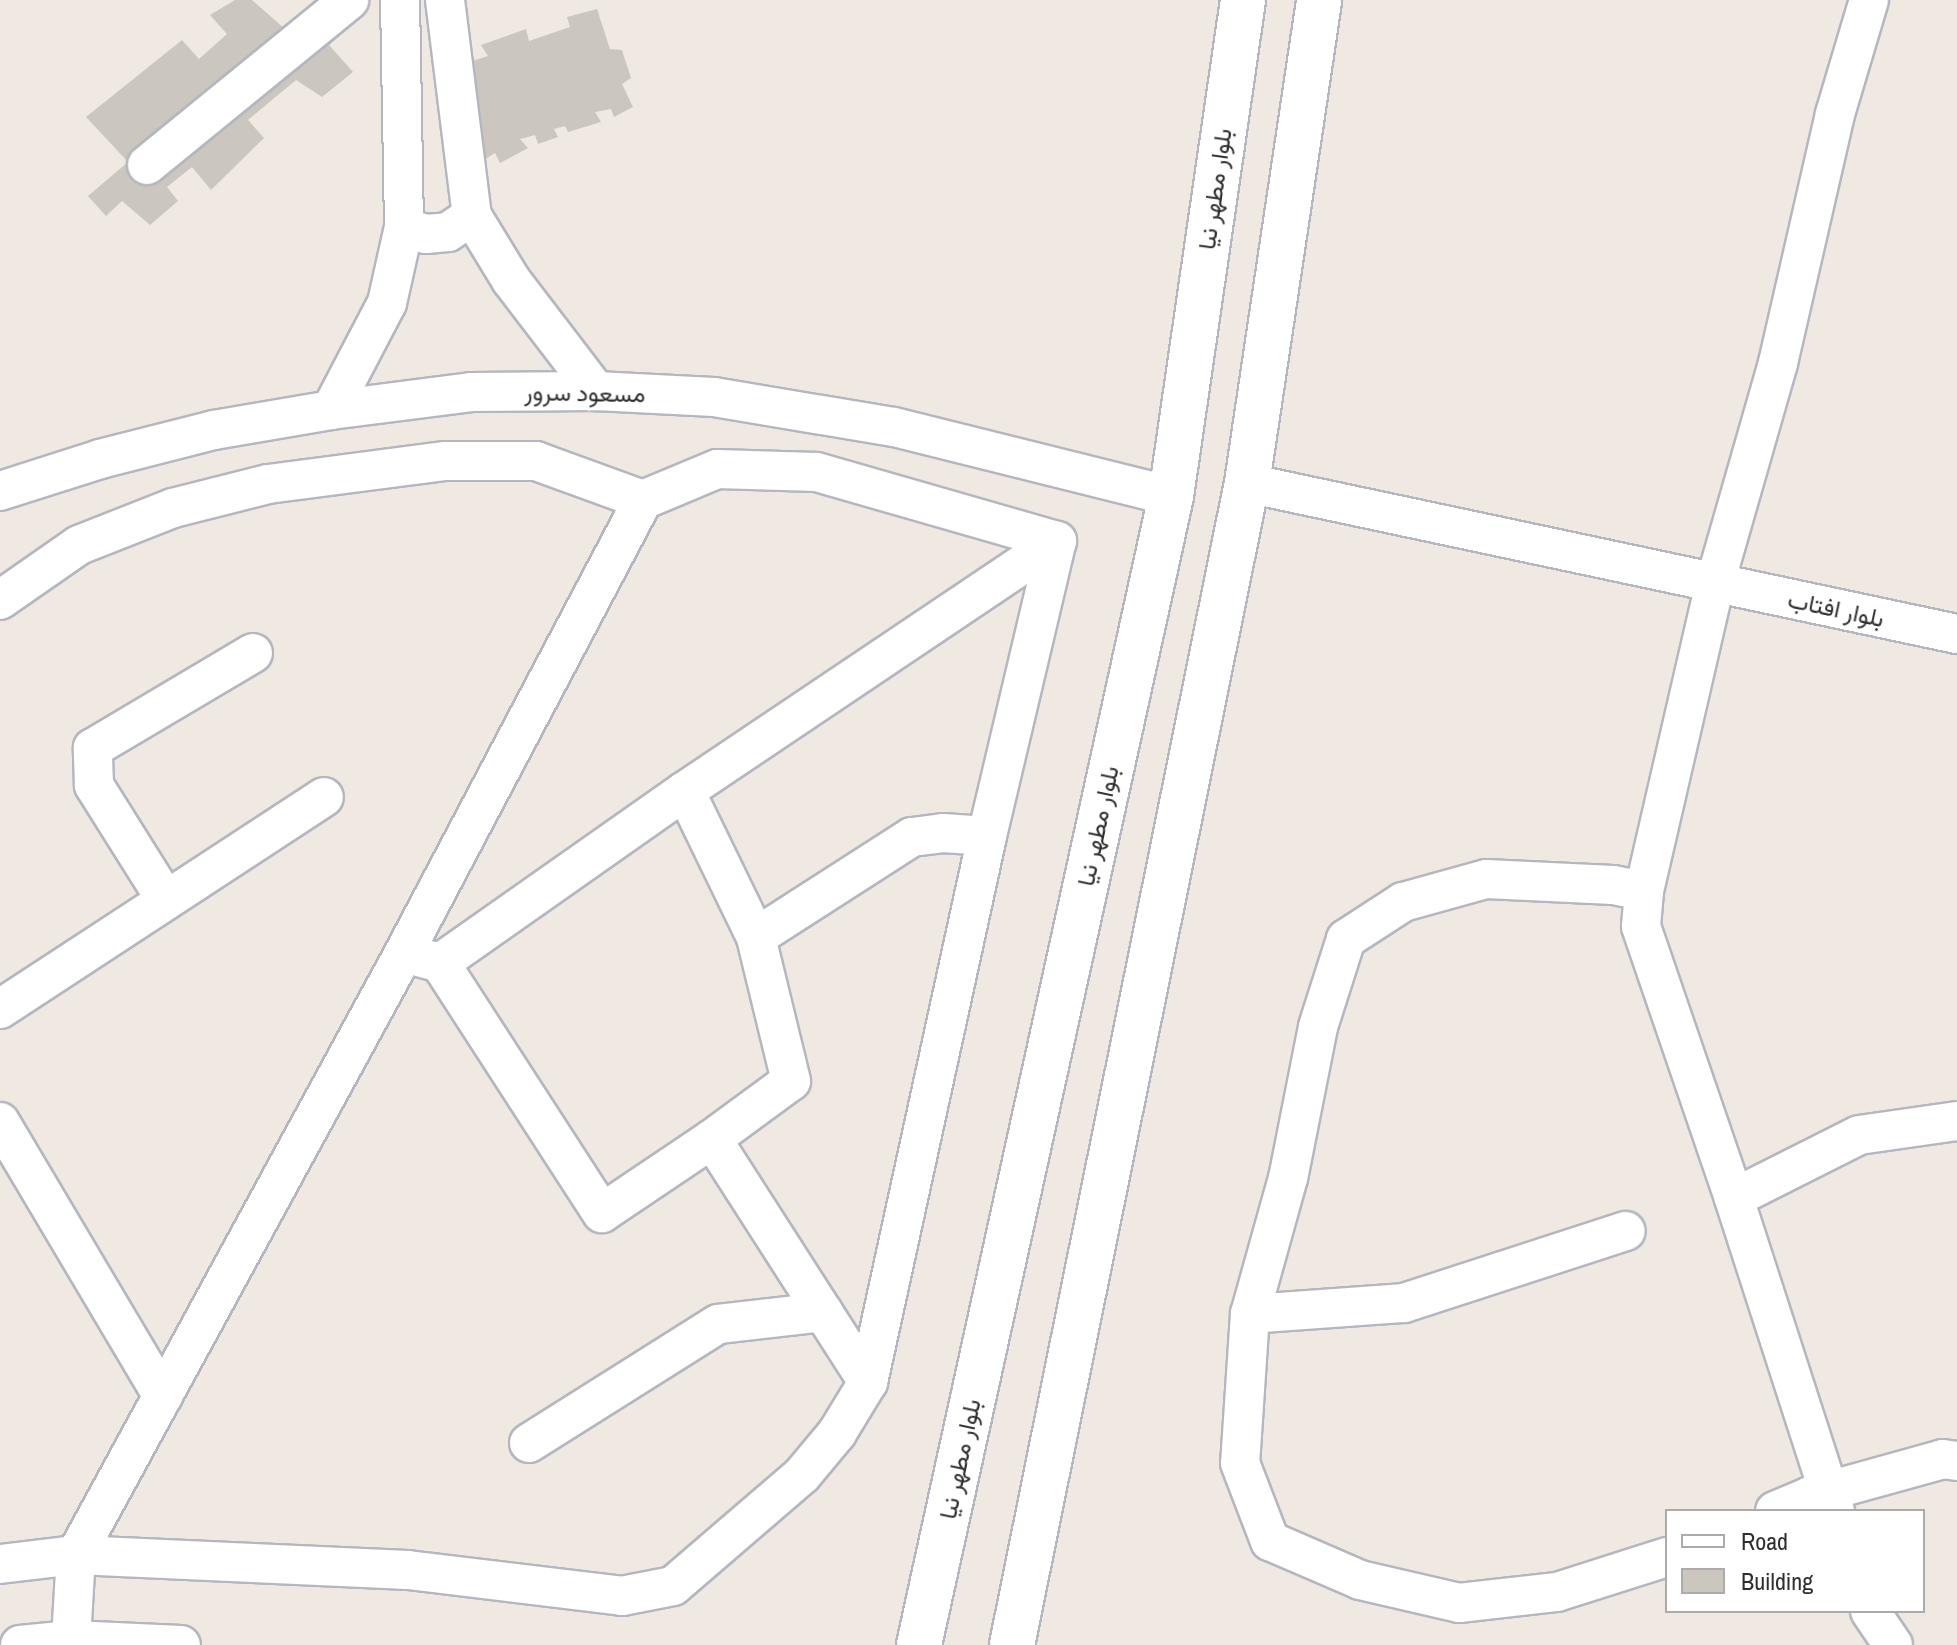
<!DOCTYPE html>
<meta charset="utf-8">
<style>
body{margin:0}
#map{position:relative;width:1957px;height:1645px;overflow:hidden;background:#efe9e1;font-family:"Archivo Narrow",Vazirmatn,sans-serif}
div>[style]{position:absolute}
.building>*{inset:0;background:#cbc7bf}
.roads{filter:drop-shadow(2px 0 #b4b7c1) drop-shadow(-2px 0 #b4b7c1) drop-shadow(0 2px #b4b7c1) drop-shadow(0 -2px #b4b7c1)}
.street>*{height:38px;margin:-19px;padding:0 19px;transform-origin:19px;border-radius:19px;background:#fff}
.secondary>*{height:44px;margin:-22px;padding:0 22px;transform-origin:22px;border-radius:22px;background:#fff}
span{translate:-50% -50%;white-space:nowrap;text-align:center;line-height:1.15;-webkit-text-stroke:6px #fff;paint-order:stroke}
.street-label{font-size:24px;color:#2e2e2e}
.legend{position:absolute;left:1665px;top:1509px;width:260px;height:104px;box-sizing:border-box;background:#fff;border:2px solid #ababab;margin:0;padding:10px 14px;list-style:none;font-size:24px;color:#2e2e2e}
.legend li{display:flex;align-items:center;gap:16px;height:40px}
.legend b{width:40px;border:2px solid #ababab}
</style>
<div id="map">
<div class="building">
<div style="clip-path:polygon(235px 0,252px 0,285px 29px,317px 0,324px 0,347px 29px,329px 45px,353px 72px,322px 97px,296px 80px,248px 120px,264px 138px,211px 190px,192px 167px,167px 187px,178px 201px,150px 225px,122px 201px,106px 216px,88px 196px,128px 162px,86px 117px,182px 40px,199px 59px,227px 34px,210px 15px)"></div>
<div style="clip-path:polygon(597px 9px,610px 49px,622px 50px,631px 78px,622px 84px,633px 107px,614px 117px,611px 109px,595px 112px,601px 122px,568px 132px,565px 126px,554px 129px,558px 137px,538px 144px,535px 135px,520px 139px,528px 148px,500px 163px,495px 153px,468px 170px,437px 72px,488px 56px,481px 45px,526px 29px,529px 41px,570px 27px,567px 17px)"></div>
</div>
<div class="roads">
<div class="street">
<div style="left:445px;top:0;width:218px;rotate:82.9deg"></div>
<div style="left:472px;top:216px;width:75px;rotate:58.6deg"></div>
<div style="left:511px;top:280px;width:140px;rotate:52.6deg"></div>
<div style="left:147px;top:165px;width:261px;rotate:-39.2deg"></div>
<div style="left:404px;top:227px;width:23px;rotate:18deg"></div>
<div style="left:426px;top:234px;width:22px;rotate:-5deg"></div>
<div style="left:448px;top:232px;width:29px;rotate:-34deg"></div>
<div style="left:331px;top:410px;width:121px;rotate:-62.4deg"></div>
<div style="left:387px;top:303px;width:78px;rotate:-77.4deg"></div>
<div style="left:404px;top:227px;width:227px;rotate:-91deg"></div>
<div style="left:1247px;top:483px;width:726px;rotate:12.01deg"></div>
<div style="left:0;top:491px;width:105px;rotate:-17.7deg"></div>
<div style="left:100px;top:459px;width:118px;rotate:-14.3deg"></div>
<div style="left:214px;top:430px;width:119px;rotate:-9.7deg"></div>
<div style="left:331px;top:410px;width:141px;rotate:-7.3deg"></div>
<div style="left:471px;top:392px;width:125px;rotate:-0.5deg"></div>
<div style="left:596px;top:391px;width:118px;rotate:2.9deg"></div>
<div style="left:714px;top:397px;width:182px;rotate:9.5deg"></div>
<div style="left:894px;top:427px;width:285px;rotate:14deg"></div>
<div style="left:0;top:600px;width:96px;rotate:-34.8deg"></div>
<div style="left:79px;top:545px;width:101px;rotate:-21.5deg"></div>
<div style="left:173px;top:508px;width:98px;rotate:-14.2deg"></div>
<div style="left:268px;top:484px;width:179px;rotate:-7.4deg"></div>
<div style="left:446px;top:461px;width:90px"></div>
<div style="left:536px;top:461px;width:114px;rotate:20deg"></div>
<div style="left:1644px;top:891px;width:32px;rotate:-169deg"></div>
<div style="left:1613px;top:885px;width:127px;rotate:-177.3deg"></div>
<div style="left:1486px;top:879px;width:86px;rotate:164.5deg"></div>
<div style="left:1403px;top:902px;width:68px;rotate:147deg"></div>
<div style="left:1346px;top:939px;width:92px;rotate:107.7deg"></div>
<div style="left:1318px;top:1027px;width:154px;rotate:101.2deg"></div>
<div style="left:1288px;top:1178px;width:141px;rotate:105.6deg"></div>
<div style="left:1250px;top:1314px;width:149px;rotate:93.8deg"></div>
<div style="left:1240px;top:1463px;width:84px;rotate:69deg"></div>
<div style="left:1270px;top:1541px;width:98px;rotate:23.4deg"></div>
<div style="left:1360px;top:1580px;width:102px;rotate:13.1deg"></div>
<div style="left:1459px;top:1603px;width:99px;rotate:-6.4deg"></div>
<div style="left:1557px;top:1592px;width:115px;rotate:-17.7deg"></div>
<div style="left:166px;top:900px;width:136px;rotate:-122.1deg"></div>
<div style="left:94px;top:785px;width:37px;rotate:-92deg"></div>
<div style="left:93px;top:748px;width:186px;rotate:-30.7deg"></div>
<div style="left:756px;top:937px;width:185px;rotate:-32.7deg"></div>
<div style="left:912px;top:837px;width:31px;rotate:-7deg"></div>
<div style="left:943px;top:833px;width:44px;rotate:3.9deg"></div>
<div style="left:418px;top:957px;width:23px;rotate:15deg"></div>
<div style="left:440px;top:963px;width:299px;rotate:-35.1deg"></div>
<div style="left:685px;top:791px;width:448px;rotate:-33.9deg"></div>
<div style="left:440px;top:963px;width:298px;rotate:57.1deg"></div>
<div style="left:602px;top:1213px;width:133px;rotate:-33.9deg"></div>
<div style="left:712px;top:1139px;width:98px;rotate:-36.3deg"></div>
<div style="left:791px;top:1081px;width:148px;rotate:-103.7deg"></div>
<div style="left:756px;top:937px;width:162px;rotate:-115.9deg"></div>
<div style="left:0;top:1009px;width:387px;rotate:-33.2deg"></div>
<div style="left:0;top:1122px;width:319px;rotate:59.3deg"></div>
<div style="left:712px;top:1139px;width:289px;rotate:57.3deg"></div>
<div style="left:1734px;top:1198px;width:140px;rotate:-26.7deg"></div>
<div style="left:1859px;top:1135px;width:99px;rotate:-8.1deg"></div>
<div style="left:1250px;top:1314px;width:154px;rotate:-4.1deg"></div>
<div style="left:1404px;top:1303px;width:233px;rotate:-18deg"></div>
<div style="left:529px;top:1443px;width:223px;rotate:-32.2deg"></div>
<div style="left:718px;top:1324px;width:106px;rotate:-6.5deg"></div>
<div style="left:1775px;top:1511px;width:38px;rotate:-23deg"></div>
<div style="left:1810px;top:1496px;width:138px;rotate:-15.5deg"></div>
<div style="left:1943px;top:1459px;width:14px;rotate:8deg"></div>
<div style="left:1835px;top:1511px;width:329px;rotate:-107.9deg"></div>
<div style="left:1734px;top:1198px;width:287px;rotate:-108.9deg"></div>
<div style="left:1641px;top:926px;width:35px;rotate:-85deg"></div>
<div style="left:1644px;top:891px;width:316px;rotate:-77deg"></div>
<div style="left:1715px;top:583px;width:229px;rotate:-74deg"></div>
<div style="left:1778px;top:363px;width:255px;rotate:-77.1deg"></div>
<div style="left:1835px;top:114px;width:119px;rotate:-73.4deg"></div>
<div style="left:0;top:1564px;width:77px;rotate:-6.8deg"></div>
<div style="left:76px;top:1555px;width:332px;rotate:2.6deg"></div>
<div style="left:408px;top:1570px;width:216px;rotate:6.9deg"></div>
<div style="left:622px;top:1596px;width:52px;rotate:-11.1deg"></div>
<div style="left:673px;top:1586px;width:170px;rotate:-40.7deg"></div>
<div style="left:802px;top:1475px;width:55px;rotate:-50.2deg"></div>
<div style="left:837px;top:1433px;width:60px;rotate:-58.7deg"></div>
<div style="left:868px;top:1382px;width:559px;rotate:-77.7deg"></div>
<div style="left:987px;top:836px;width:303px;rotate:-76.7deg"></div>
<div style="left:1057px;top:541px;width:251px;rotate:-164deg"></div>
<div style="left:816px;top:472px;width:99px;rotate:-178.3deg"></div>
<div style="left:717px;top:469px;width:80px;rotate:157.3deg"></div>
<div style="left:643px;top:500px;width:512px;rotate:117.82deg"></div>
<div style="left:404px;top:953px;width:686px;rotate:118.58deg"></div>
<div style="left:76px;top:1555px;width:85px;rotate:93.4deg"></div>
<div style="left:1870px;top:1611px;width:41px;rotate:55.9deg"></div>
<div style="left:20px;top:1645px;width:51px;rotate:-5.6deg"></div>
<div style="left:71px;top:1640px;width:110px;rotate:2.6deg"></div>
</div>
<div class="secondary">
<div style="left:919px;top:1645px;width:1176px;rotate:-77.63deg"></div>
<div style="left:1171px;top:496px;width:501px;rotate:-81.74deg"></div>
<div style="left:1012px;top:1645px;width:1186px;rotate:-78.57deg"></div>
<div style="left:1247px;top:483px;width:488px;rotate:-81.5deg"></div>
</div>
</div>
<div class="street-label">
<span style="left:1215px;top:189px;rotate:-82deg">بلوار مطهر نیا</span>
<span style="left:585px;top:393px;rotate:1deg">مسعود سرور</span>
<span style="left:1836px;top:609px;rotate:12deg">بلوار افتاب</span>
<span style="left:1098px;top:826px;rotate:-78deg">بلوار مطهر نیا</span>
<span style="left:960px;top:1459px;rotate:-78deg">بلوار مطهر نیا</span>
</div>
<ul class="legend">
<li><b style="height:10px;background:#fff"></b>Road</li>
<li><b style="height:22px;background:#cbc7bf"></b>Building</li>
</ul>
</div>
